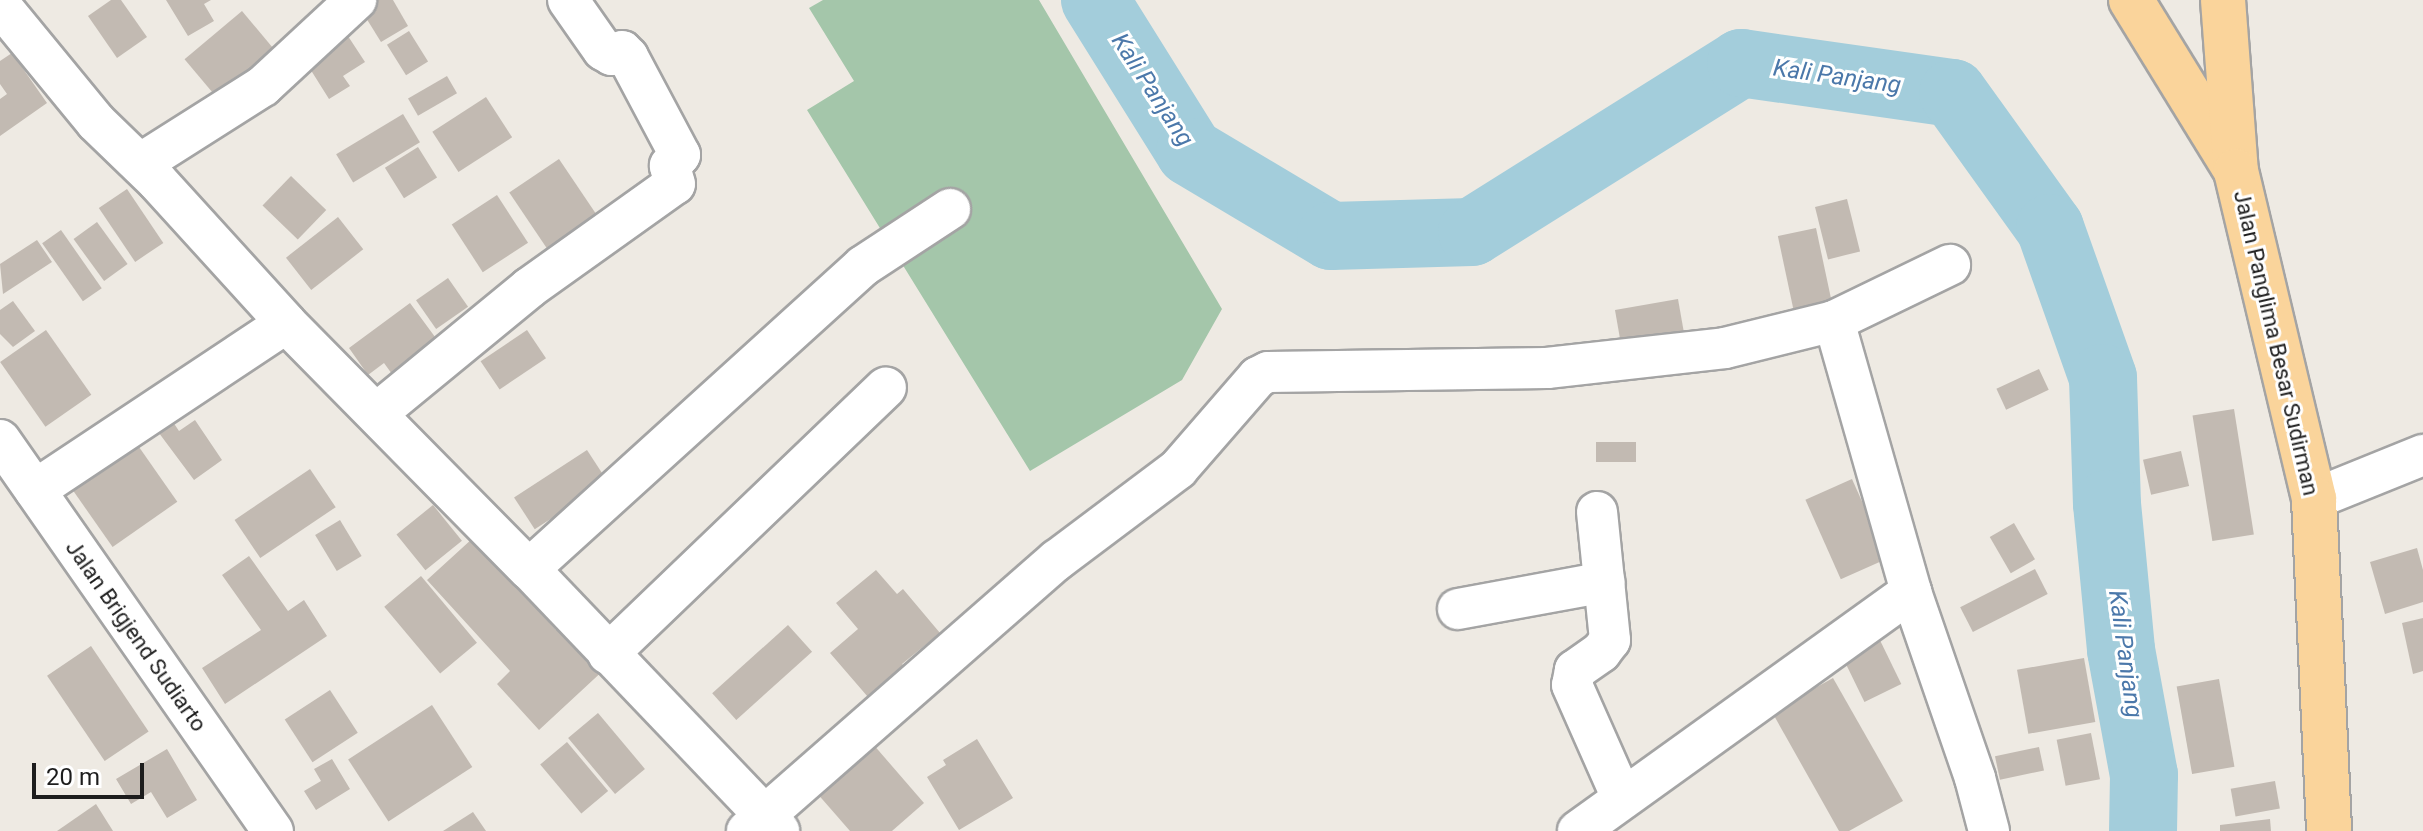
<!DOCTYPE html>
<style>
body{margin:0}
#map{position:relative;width:2423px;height:831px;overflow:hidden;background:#eeeae3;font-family:Roboto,sans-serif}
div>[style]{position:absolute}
.cemetery>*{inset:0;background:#a4c6aa}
.river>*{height:68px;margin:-34px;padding:0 34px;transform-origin:34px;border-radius:34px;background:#a3cddb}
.building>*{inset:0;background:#c2bab2;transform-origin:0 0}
.roads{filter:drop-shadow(2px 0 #a4a4a4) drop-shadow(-2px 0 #a4a4a4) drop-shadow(0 2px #a4a4a4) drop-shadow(0 -2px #a4a4a4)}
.minor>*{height:40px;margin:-20px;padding:0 20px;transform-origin:20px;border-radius:20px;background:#fff}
.major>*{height:44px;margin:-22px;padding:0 22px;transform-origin:22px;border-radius:22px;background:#fad49b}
span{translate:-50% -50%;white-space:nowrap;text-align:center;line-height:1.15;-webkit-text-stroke:6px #fff;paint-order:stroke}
.street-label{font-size:22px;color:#1d1d1d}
.water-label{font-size:24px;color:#4b78aa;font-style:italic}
.scale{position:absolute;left:32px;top:763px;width:112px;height:36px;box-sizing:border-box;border:4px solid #1d1d1d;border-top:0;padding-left:10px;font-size:24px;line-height:28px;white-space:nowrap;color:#1d1d1d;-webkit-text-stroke:6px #fff;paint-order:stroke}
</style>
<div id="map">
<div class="cemetery">
<div style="clip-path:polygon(823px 0,1039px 0,1222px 309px,1182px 380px,1030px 471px,807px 110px,854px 81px,809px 8px)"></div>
</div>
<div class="river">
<div style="left:1095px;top:0;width:179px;rotate:58deg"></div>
<div style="left:1190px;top:152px;width:164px;rotate:30.8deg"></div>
<div style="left:1331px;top:236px;width:141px;rotate:-1.6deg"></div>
<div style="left:1472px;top:232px;width:318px;rotate:-32.1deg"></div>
<div style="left:1741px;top:63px;width:214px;rotate:8.1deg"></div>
<div style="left:1953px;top:93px;width:166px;rotate:54.3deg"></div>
<div style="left:2050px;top:228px;width:159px;rotate:70.5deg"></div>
<div style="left:2103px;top:378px;width:126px;rotate:88.2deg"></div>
<div style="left:2107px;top:504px;width:147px;rotate:84.5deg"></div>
<div style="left:2121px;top:650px;width:127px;rotate:79.6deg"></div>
<div style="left:2144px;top:775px;width:56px;rotate:91deg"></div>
</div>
<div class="building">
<div style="clip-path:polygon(111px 0,121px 0,147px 37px,117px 58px,88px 16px)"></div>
<div style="clip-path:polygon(166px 0,211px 0,204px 4px,214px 21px,188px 36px)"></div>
<div style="clip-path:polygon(366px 0,393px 0,408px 26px,381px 42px,358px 5px)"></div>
<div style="left:242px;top:11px;width:55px;height:75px;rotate:50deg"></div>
<div style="clip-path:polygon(344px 30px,365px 62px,343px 76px,350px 86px,329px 99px,302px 56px)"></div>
<div style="left:409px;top:31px;width:36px;height:26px;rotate:58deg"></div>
<div style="clip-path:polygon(12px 53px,47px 103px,0 136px,0 99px,7px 94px,0 84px,0 61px)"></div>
<div style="left:447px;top:76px;width:20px;height:45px;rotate:60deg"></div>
<div style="left:486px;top:97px;width:48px;height:64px;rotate:57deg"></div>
<div style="left:403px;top:114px;width:33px;height:78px;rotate:59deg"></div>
<div style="left:418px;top:147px;width:36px;height:39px;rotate:58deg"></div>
<div style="left:559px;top:159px;width:79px;height:60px;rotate:56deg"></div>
<div style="left:291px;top:176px;width:49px;height:41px;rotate:44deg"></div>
<div style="left:127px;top:189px;width:65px;height:34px;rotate:56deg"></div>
<div style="left:497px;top:195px;width:57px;height:54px;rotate:57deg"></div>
<div style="left:1847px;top:199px;width:54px;height:33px;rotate:76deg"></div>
<div style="left:338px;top:217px;width:41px;height:66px;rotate:52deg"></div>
<div style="left:97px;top:222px;width:52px;height:29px;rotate:54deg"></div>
<div style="left:1816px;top:228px;width:75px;height:39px;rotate:78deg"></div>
<div style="left:61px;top:230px;width:71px;height:23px;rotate:55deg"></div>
<div style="clip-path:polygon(37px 240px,52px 262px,3px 294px,0 264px)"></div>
<div style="left:448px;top:278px;width:35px;height:39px;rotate:55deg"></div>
<div style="left:1678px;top:299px;width:46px;height:64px;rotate:80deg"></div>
<div style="clip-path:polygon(13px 301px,35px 331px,13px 347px,0 334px,0 310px)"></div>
<div style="clip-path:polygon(410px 303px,438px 341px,392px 374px,384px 363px,368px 375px,349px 348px)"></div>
<div style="left:46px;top:330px;width:79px;height:56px;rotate:55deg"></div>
<div style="left:527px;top:330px;width:34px;height:56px;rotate:56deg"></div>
<div style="left:2039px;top:369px;width:23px;height:47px;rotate:65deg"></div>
<div style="left:2234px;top:409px;width:127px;height:42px;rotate:81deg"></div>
<div style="clip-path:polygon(171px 419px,179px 431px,195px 420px,222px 460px,194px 480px,156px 429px)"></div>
<div style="left:132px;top:437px;width:79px;height:79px;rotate:55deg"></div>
<div style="left:1636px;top:442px;width:20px;height:40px;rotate:90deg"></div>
<div style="left:587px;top:450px;width:38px;height:87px;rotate:57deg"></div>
<div style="left:2181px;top:451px;width:36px;height:39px;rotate:77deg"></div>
<div style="left:310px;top:469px;width:46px;height:91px;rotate:56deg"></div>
<div style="left:1852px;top:479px;width:87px;height:51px;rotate:66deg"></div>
<div style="left:433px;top:505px;width:46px;height:47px;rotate:51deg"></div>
<div style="left:340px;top:520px;width:42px;height:29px;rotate:59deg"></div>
<div style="left:2014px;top:523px;width:42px;height:28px;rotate:60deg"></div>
<div style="clip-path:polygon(473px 538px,556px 630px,565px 621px,607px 667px,539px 730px,497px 684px,510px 671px,427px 580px)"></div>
<div style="clip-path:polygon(2417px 548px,2423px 570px,2423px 602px,2385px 614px,2370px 562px)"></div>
<div style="clip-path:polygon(249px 556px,288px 611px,304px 600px,327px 636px,225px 704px,202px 668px,261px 630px,222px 575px)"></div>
<div style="left:2035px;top:569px;width:28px;height:84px;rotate:63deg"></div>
<div style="clip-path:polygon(876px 570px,897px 594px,903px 589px,940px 633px,902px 664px,910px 673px,874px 704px,830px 653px,858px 629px,836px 603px)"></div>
<div style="left:421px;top:576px;width:87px;height:48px;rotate:50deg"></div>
<div style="clip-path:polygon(2423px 618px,2423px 671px,2413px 674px,2402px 623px)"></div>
<div style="left:788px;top:625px;width:36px;height:102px;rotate:48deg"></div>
<div style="left:1875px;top:630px;width:60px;height:41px;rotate:64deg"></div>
<div style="left:91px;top:646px;width:103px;height:53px;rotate:56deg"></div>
<div style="left:2084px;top:658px;width:65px;height:68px;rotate:80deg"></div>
<div style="clip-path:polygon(1833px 678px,1903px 801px,1849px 831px,1839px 831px,1772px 712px)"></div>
<div style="left:2219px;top:679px;width:89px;height:43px;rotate:80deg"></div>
<div style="left:330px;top:690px;width:51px;height:54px;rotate:57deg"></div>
<div style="left:432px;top:705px;width:74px;height:100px;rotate:57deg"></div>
<div style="left:598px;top:713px;width:73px;height:39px;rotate:50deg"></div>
<div style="left:2091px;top:733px;width:47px;height:35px;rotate:79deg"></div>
<div style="clip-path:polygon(866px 736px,924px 803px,892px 831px,850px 831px,809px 784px)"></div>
<div style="clip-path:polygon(977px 739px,1013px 798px,959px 830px,927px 777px,946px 765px,943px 760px)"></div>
<div style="left:567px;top:742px;width:64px;height:35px;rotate:50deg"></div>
<div style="left:2039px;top:747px;width:24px;height:45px;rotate:78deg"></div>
<div style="clip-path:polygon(167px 749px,197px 800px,167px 818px,151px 792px,131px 804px,116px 779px)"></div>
<div style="clip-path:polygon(332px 759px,350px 789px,316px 810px,304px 791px,321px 781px,314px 769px)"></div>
<div style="left:2275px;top:781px;width:28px;height:45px;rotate:80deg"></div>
<div style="clip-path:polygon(96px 804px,113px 831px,57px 831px)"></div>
<div style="clip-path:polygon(473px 812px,486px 831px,443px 831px)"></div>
<div style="clip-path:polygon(2270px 819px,2271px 831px,2220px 831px,2220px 825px)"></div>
</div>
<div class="roads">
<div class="minor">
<div style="left:0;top:5px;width:151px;rotate:50.6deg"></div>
<div style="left:96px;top:122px;width:85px;rotate:44deg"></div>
<div style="left:157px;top:181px;width:192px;rotate:47.7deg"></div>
<div style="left:286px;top:323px;width:346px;rotate:45.4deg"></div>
<div style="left:529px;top:569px;width:362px;rotate:46.3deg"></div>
<div style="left:140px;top:164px;width:146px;rotate:-32.4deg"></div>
<div style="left:263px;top:86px;width:127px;rotate:-42.8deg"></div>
<div style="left:1834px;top:321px;width:282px;rotate:74.1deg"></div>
<div style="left:1911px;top:592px;width:197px;rotate:71deg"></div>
<div style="left:1975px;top:778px;width:55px;rotate:75.2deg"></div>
<div style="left:377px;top:413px;width:197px;rotate:-39.4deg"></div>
<div style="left:529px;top:288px;width:179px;rotate:-35.5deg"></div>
<div style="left:675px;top:184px;width:19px;rotate:-106deg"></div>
<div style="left:670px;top:166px;width:15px;rotate:-48deg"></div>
<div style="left:680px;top:155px;width:111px;rotate:-118deg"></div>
<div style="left:628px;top:57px;width:8px;rotate:-135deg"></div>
<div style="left:622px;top:51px;width:11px;rotate:158deg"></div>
<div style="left:612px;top:55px;width:10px;rotate:-151deg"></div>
<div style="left:603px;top:50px;width:61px;rotate:-125deg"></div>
<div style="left:0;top:440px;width:477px;rotate:55.1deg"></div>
<div style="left:35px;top:490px;width:301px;rotate:-33.6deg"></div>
<div style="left:2314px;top:499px;width:118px;rotate:-22deg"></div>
<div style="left:1597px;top:512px;width:129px;rotate:84.2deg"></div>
<div style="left:1610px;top:640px;width:15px;rotate:127deg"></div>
<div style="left:1601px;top:652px;width:32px;rotate:145deg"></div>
<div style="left:1575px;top:670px;width:15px;rotate:101deg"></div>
<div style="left:1572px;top:685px;width:124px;rotate:66.1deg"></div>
<div style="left:529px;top:569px;width:451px;rotate:-42.2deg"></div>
<div style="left:863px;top:266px;width:104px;rotate:-33.2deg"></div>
<div style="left:1458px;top:609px;width:149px;rotate:-10.4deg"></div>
<div style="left:608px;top:654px;width:385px;rotate:-43.8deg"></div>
<div style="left:747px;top:831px;width:412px;rotate:-41.2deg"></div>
<div style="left:1057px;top:560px;width:151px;rotate:-36.9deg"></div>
<div style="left:1178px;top:469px;width:122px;rotate:-49deg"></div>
<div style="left:1258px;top:377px;width:11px;rotate:-27deg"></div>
<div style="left:1268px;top:372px;width:279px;rotate:-0.8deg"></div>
<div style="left:1547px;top:368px;width:179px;rotate:-6.4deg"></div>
<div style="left:1725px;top:348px;width:112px;rotate:-13.9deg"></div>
<div style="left:1834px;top:321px;width:129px;rotate:-25.8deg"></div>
<div style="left:1578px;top:831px;width:410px;rotate:-35.7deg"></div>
</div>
<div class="major">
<div style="left:2131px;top:0;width:195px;rotate:58.4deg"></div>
<div style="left:2223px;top:0;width:171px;rotate:85.7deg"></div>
<div style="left:2236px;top:171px;width:337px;rotate:76.6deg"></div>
<div style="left:2314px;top:499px;width:332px;rotate:87.4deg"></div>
</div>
</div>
<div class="street-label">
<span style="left:2276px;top:343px;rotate:77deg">Jalan Panglima Besar Sudirman</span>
<span style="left:136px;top:636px;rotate:55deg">Jalan Brigjend Sudiarto</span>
</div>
<div class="water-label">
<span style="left:1837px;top:77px;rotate:8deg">Kali Panjang</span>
<span style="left:1152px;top:90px;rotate:57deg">Kali Panjang</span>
<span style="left:2125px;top:654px;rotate:82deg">Kali Panjang</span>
</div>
<div class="scale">20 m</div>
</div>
